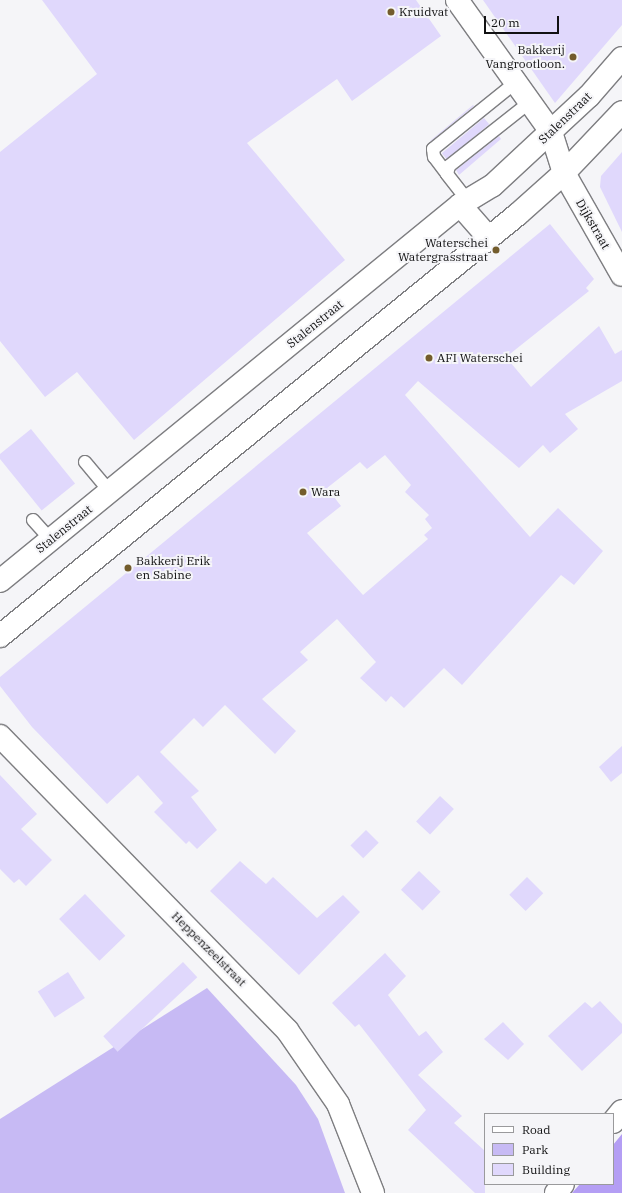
<!DOCTYPE html>
<style>
body{margin:0}
#map{position:relative;width:622px;height:1193px;overflow:hidden;background:#f5f5f8;font-family:"IBM Plex Serif",serif}
div>[style]{position:absolute}
.green>*{inset:0;background:#c7baf4}
.forest>*{inset:0;background:#b49ef4}
.building>*{inset:0;background:#e0d8fc;transform-origin:0 0}
.roads{filter:drop-shadow(1px 0 #7e7e81) drop-shadow(-1px 0 #7e7e81) drop-shadow(0 1px #7e7e81) drop-shadow(0 -1px #7e7e81)}
.lane>*{height:12px;margin:-6px;padding:0 6px;transform-origin:6px;border-radius:6px;background:#fff}
.street>*{height:22px;margin:-11px;padding:0 11px;transform-origin:11px;border-radius:11px;background:#fff}
.secondary>*{height:22px;margin:-11px;padding:0 11px;transform-origin:11px;border-radius:11px;background:#fff}
.dots>*{width:11px;height:11px;translate:-50% -50%;box-sizing:border-box;border:2px solid #f5f5f8;border-radius:50%}
span{translate:-50% -50%;white-space:nowrap;text-align:center;line-height:1.15;-webkit-text-stroke:4px #f5f5f8;paint-order:stroke}
.poi-label{font-size:12px;color:#111112}
.left{translate:0 -50%;text-align:left}
.right{translate:-100% -50%;text-align:right}
.street-label{font-size:12px;color:#111112}
.legend{position:absolute;left:484px;top:1113px;width:130px;height:72px;box-sizing:border-box;background:#f5f5f8;border:1px solid #9a9a9c;margin:0;padding:5px 7px;list-style:none;font-size:12px;color:#111112}
.legend li{display:flex;align-items:center;gap:8px;height:20px}
.legend b{width:20px;border:1px solid #9a9a9c}
.scale{position:absolute;left:484px;top:16px;width:75px;height:18px;box-sizing:border-box;border:2px solid #111112;border-top:0;padding-left:5px;font-size:12px;line-height:14px;white-space:nowrap;color:#111112;-webkit-text-stroke:3px #f5f5f8;paint-order:stroke}
</style>
<div id="map">
<div class="green">
<div style="clip-path:polygon(207px 988px,296px 1085px,318px 1119px,345px 1193px,0 1193px,0 1119px)"></div>
</div>
<div class="forest">
<div style="clip-path:polygon(622px 1134px,622px 1193px,572px 1193px,580px 1184px,613px 1184px,613px 1145px)"></div>
</div>
<div class="building">
<div style="clip-path:polygon(42px 0,416px 0,441px 36px,352px 101px,337px 79px,247px 143px,345px 260px,134px 440px,77px 372px,45px 397px,0 341px,0 152px,97px 74px)"></div>
<div style="clip-path:polygon(483px 0,622px 0,622px 25px,555px 103px)"></div>
<div style="clip-path:polygon(473px 105px,474px 106px,431px 141px,430px 141px)"></div>
<div style="left:484px;top:118px;width:8px;height:55px;rotate:50deg"></div>
<div style="clip-path:polygon(499px 136px,501px 139px,459px 175px,456px 170px)"></div>
<div style="clip-path:polygon(622px 152px,622px 232px,600px 187px,601px 176px)"></div>
<div style="clip-path:polygon(evenodd,550px 224px,594px 279px,586px 288px,589px 291px,506px 357px,531px 387px,599px 326px,615px 354px,622px 350px,622px 381px,565px 414px,578px 429px,550px 453px,543px 445px,519px 468px,418px 381px,405px 395px,530px 537px,558px 508px,603px 551px,574px 585px,561px 575px,462px 685px,444px 668px,404px 708px,391px 696px,386px 702px,360px 678px,376px 662px,337px 619px,300px 652px,308px 660px,262px 699px,296px 731px,275px 754px,225px 705px,203px 727px,194px 718px,160px 752px,199px 791px,191px 797px,217px 830px,197px 849px,189px 841px,186px 844px,154px 812px,163px 803px,138px 775px,107px 804px,32px 727px,0 686px,0 677px,550px 224px,385px 455px,411px 485px,405px 492px,429px 515px,425px 519px,432px 528px,424px 535px,428px 539px,363px 595px,307px 533px,341px 506px,327px 488px,360px 462px,367px 469px,385px 455px)"></div>
<div style="left:31px;top:429px;width:70px;height:43px;rotate:51deg"></div>
<div style="clip-path:polygon(622px 746px,622px 773px,611px 782px,599px 767px)"></div>
<div style="clip-path:polygon(0 775px,37px 814px,21px 829px,52px 860px,26px 886px,19px 879px,14px 883px,0 869px)"></div>
<div style="left:440px;top:796px;width:19px;height:35px;rotate:43deg"></div>
<div style="left:366px;top:830px;width:18px;height:22px;rotate:45deg"></div>
<div style="clip-path:polygon(240px 861px,266px 884px,273px 877px,317px 918px,343px 895px,360px 912px,299px 975px,210px 891px)"></div>
<div style="left:419px;top:871px;width:30px;height:26px;rotate:44deg"></div>
<div style="left:527px;top:877px;width:23px;height:25px;rotate:45deg"></div>
<div style="left:85px;top:894px;width:58px;height:36px;rotate:46deg"></div>
<div style="clip-path:polygon(385px 953px,406px 976px,388px 995px,419px 1036px,426px 1031px,443px 1052px,418px 1075px,462px 1116px,454px 1123px,485px 1151px,485px 1193px,475px 1193px,408px 1130px,426px 1110px,359px 1024px,355px 1027px,332px 1003px)"></div>
<div style="left:183px;top:962px;width:21px;height:109px;rotate:47deg"></div>
<div style="left:68px;top:972px;width:31px;height:36px;rotate:57deg"></div>
<div style="clip-path:polygon(600px 1001px,622px 1024px,622px 1033px,582px 1071px,548px 1036px,585px 1002px,592px 1008px)"></div>
<div style="clip-path:polygon(503px 1022px,524px 1044px,508px 1060px,484px 1039px)"></div>
</div>
<div class="roads">
<div class="lane">
<div style="left:447px;top:174px;width:21px;rotate:-127deg"></div>
<div style="left:434px;top:157px;width:8px;rotate:-97deg"></div>
<div style="left:433px;top:149px;width:107px;rotate:-38.9deg"></div>
<div style="left:468px;top:201px;width:34px;rotate:-128deg"></div>
<div style="left:447px;top:174px;width:8px;rotate:-76deg"></div>
<div style="left:449px;top:166px;width:103px;rotate:-38.3deg"></div>
<div style="left:85px;top:462px;width:39px;rotate:50deg"></div>
<div style="left:33px;top:520px;width:27px;rotate:48deg"></div>
</div>
<div class="street">
<div style="left:457px;top:0;width:162px;rotate:54.5deg"></div>
<div style="left:551px;top:132px;width:43px;rotate:72.4deg"></div>
<div style="left:564px;top:173px;width:117px;rotate:60.4deg"></div>
<div style="left:0;top:736px;width:411px;rotate:45.7deg"></div>
<div style="left:287px;top:1030px;width:90px;rotate:55.4deg"></div>
<div style="left:338px;top:1104px;width:96px;rotate:68.5deg"></div>
<div style="left:613px;top:1122px;width:14px;rotate:-51deg"></div>
<div style="left:556px;top:1193px;width:11px;rotate:-52deg"></div>
</div>
<div class="secondary">
<div style="left:460px;top:205px;width:43px;rotate:48.8deg"></div>
<div style="left:0;top:581px;width:594px;rotate:-39.26deg"></div>
<div style="left:460px;top:205px;width:37px;rotate:-31deg"></div>
<div style="left:492px;top:186px;width:132px;rotate:-42.9deg"></div>
<div style="left:589px;top:96px;width:50px;rotate:-49deg"></div>
<div style="left:0;top:636px;width:667px;rotate:-39.16deg"></div>
<div style="left:517px;top:215px;width:63px;rotate:-41.8deg"></div>
<div style="left:564px;top:173px;width:84px;rotate:-46.4deg"></div>
</div>
</div>
<div class="dots">
<div style="left:391px;top:12px;background:#735c2c"></div>
<div style="left:573px;top:57px;background:#735c2c"></div>
<div style="left:496px;top:250px;background:#735c2c"></div>
<div style="left:429px;top:358px;background:#735c2c"></div>
<div style="left:303px;top:492px;background:#735c2c"></div>
<div style="left:128px;top:568px;background:#735c2c"></div>
</div>
<div class="poi-label">
<span class="left" style="left:399px;top:12px">Kruidvat</span>
<span class="right" style="left:565px;top:57px">Bakkerij<br>Vangrootloon.</span>
<span class="right" style="left:488px;top:250px">Waterschei<br>Watergrasstraat</span>
<span class="left" style="left:437px;top:358px">AFI Waterschei</span>
<span class="left" style="left:311px;top:492px">Wara</span>
<span class="left" style="left:136px;top:568px">Bakkerij Erik<br>en Sabine</span>
</div>
<div class="street-label">
<span style="left:565px;top:118px;rotate:-44deg">Stalenstraat</span>
<span style="left:593px;top:224px;rotate:60deg">Dijkstraat</span>
<span style="left:315px;top:324px;rotate:-39deg">Stalenstraat</span>
<span style="left:64px;top:529px;rotate:-39deg">Stalenstraat</span>
<span style="left:209px;top:949px;rotate:45deg">Heppenzeelstraat</span>
</div>
<ul class="legend">
<li><b style="height:5px;background:#fff"></b>Road</li>
<li><b style="height:11px;background:#c7baf4"></b>Park</li>
<li><b style="height:11px;background:#e0d8fc"></b>Building</li>
</ul>
<div class="scale">20 m</div>
</div>
